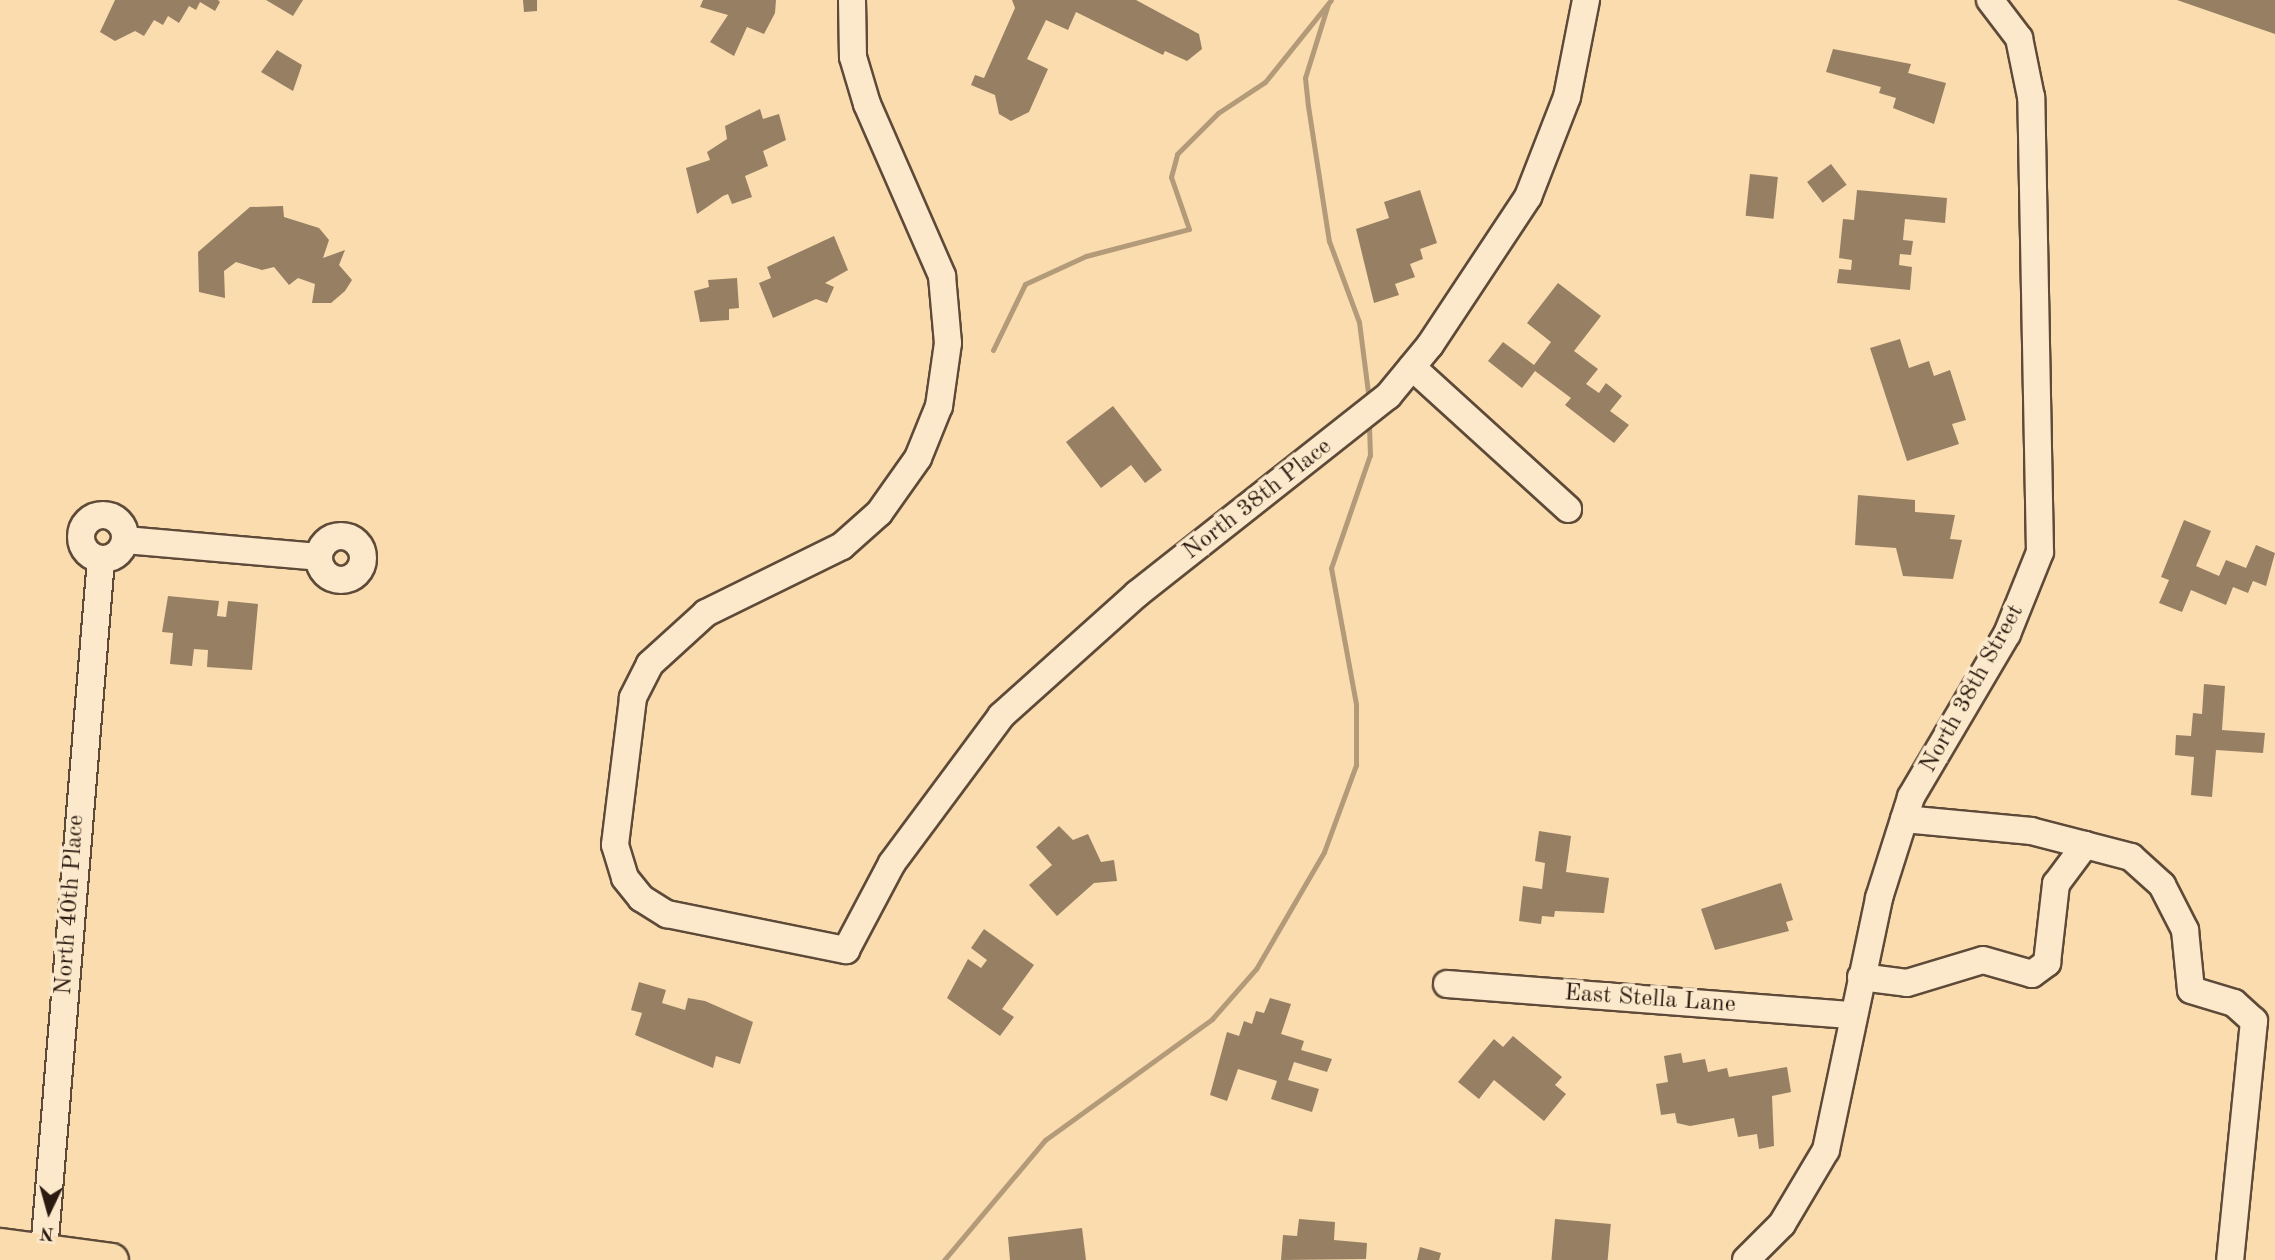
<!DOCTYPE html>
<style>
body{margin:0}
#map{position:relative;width:2275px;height:1260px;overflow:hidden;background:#fadcaf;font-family:"Old Standard TT",serif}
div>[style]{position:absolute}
.stream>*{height:5px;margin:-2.5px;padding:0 2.5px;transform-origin:2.5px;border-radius:2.5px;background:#b39a79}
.building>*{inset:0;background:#967f63;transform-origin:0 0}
.roads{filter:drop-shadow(2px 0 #5e4a38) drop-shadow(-2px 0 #5e4a38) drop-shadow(0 2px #5e4a38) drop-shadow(0 -2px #5e4a38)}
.minor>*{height:26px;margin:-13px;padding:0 13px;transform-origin:13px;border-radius:13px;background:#fce8cb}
.minor>.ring{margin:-13px;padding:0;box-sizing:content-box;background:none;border:26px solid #fce8cb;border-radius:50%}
.major>*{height:33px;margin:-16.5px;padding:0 16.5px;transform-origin:16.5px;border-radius:16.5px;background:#fadcaf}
span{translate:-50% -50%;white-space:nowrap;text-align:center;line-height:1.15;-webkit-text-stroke:7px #fce8cb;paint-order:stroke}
.street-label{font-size:24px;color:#2a1a10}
.north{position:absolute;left:14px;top:1176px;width:70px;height:70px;-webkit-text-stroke:5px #fce8cb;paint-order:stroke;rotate:185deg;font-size:19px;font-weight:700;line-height:28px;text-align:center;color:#2a1a10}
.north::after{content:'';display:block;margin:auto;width:24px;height:32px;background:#2a1a10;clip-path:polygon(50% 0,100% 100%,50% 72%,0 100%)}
</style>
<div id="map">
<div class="stream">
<div style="left:1328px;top:4px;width:77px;rotate:107.3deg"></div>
<div style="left:1305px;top:78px;width:28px;rotate:84deg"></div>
<div style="left:1308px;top:106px;width:137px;rotate:81.2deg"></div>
<div style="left:1329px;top:241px;width:86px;rotate:69.7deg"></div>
<div style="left:1359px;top:322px;width:79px;rotate:82.7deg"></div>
<div style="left:993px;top:350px;width:73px;rotate:-64.1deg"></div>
<div style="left:1025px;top:284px;width:67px;rotate:-24.7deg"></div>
<div style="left:1086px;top:256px;width:106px;rotate:-14.7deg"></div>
<div style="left:1189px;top:229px;width:55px;rotate:-109.1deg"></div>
<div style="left:1171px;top:177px;width:24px;rotate:-75deg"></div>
<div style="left:1177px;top:154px;width:58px;rotate:-45deg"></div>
<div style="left:1218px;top:113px;width:56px;rotate:-33.4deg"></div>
<div style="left:1265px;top:82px;width:105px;rotate:-51.2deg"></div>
<div style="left:944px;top:1260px;width:157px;rotate:-49.9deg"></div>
<div style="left:1045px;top:1140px;width:206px;rotate:-35.9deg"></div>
<div style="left:1212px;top:1019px;width:67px;rotate:-48.7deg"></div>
<div style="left:1256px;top:969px;width:135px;rotate:-59.8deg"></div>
<div style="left:1324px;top:852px;width:93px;rotate:-69.8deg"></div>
<div style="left:1356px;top:765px;width:61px;rotate:-90deg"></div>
<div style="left:1356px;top:704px;width:138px;rotate:-100.4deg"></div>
<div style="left:1331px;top:568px;width:120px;rotate:-71deg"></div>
<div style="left:1370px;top:455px;width:35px;rotate:-92deg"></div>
</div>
<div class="building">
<div style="clip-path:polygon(115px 0,218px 0,220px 2px,215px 11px,200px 2px,196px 10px,189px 6px,179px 23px,168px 16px,163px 25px,154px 20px,144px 36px,135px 31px,115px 41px,100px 32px)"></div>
<div style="clip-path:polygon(266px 0,303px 0,293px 16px)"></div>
<div style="clip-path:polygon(523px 0,537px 0,537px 11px,524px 12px)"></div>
<div style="clip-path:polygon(703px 0,776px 0,775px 13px,764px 34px,747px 27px,734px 56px,710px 42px,728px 15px,700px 7px)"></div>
<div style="clip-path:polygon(1012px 0,1136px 0,1199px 34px,1202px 49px,1187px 61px,1165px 51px,1163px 55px,1076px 12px,1068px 30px,1046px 20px,1027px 59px,1048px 69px,1029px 112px,1011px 121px,999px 114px,995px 95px,971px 85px,975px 75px,984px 78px,1015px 8px)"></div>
<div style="clip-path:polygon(2177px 0,2275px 0,2275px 34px)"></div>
<div style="clip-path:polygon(1833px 49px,1911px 64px,1908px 73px,1946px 83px,1934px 124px,1893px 108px,1896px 98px,1879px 93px,1881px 87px,1826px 72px)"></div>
<div style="clip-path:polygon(277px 50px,302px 65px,293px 91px,261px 72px)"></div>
<div style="clip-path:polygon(760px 109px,763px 119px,779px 114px,786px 140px,763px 151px,768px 166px,745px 176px,752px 197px,732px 204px,728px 194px,723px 196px,697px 214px,686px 168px,710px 160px,707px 152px,727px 139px,725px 126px)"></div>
<div style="left:1831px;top:164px;width:26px;height:30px;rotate:53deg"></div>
<div style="left:1750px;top:174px;width:28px;height:42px;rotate:6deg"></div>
<div style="clip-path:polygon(1420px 190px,1437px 243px,1420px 249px,1423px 259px,1410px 264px,1415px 277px,1395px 284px,1399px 295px,1374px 303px,1356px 229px,1389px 218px,1384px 202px)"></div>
<div style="clip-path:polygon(1857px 190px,1947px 198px,1945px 223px,1905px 219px,1903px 240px,1913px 241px,1911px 255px,1900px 254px,1899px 265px,1912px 267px,1910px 290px,1837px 283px,1839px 269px,1851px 270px,1852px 260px,1839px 258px,1843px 219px,1854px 220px)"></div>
<div style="clip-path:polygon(283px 206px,284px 217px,319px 228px,329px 240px,323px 258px,345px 250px,339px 265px,352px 280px,345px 291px,331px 303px,312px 303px,315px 284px,298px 278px,289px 285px,274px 267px,262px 270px,236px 262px,224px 271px,225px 298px,199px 292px,198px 252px,250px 207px)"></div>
<div style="clip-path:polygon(834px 236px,848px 270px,825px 283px,834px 287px,827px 303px,816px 299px,773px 318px,759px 283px,771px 278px,767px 267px)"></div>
<div style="clip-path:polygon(737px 278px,739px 308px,729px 309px,729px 320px,700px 322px,694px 291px,709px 287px,708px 280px)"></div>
<div style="clip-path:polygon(1558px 283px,1601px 316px,1574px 351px,1598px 369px,1586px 384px,1599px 393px,1606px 383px,1622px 396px,1610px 411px,1629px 425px,1614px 443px,1565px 405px,1571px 398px,1535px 371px,1522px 388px,1488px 361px,1503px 342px,1534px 365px,1551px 342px,1527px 323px)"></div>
<div style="clip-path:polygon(1900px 339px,1909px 368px,1929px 361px,1934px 376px,1950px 370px,1966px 420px,1952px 424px,1959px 444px,1907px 461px,1870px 348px)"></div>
<div style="clip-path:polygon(1113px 406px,1162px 470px,1145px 483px,1131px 465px,1101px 488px,1066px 442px)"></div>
<div style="clip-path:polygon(1858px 495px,1915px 500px,1915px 512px,1955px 515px,1950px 539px,1962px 540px,1953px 579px,1903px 576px,1896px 548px,1855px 545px)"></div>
<div style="clip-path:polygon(2184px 520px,2211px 531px,2196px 566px,2219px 576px,2226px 560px,2246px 568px,2256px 545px,2275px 553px,2266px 586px,2253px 581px,2248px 593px,2233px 587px,2226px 605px,2191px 590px,2182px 612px,2159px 603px,2169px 580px,2161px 577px)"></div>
<div style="clip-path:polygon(168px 596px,219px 601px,217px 616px,226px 617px,228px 601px,258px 604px,252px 670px,207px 667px,208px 650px,194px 649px,192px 666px,170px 664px,173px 633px,162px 632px)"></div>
<div style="clip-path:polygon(2204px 684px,2225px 686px,2222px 730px,2265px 733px,2263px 753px,2216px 750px,2212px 797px,2191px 795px,2194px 757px,2175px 755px,2176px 735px,2191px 736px,2193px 713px,2202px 714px)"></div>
<div style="clip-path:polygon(1059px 826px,1073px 840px,1088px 834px,1101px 862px,1114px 860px,1117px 881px,1094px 883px,1057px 916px,1029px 885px,1052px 865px,1036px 847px)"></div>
<div style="clip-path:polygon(1539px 831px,1571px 836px,1566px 872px,1609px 878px,1604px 913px,1555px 911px,1554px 917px,1542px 916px,1541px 924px,1519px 921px,1523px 886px,1542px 889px,1545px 863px,1535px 861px)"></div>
<div style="clip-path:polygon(1781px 883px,1793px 920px,1786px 922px,1789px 931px,1715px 950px,1701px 909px)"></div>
<div style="clip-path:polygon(984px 929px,1034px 965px,1002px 1009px,1014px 1017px,1000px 1036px,947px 998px,968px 959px,981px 968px,987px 960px,971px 948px)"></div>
<div style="clip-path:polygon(639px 982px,666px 990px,662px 1003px,685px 1010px,688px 998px,705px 1001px,753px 1022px,740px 1064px,716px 1056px,713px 1068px,635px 1035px,642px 1013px,631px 1010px)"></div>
<div style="clip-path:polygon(1270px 998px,1291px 1004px,1281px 1034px,1304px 1041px,1301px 1050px,1332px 1059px,1327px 1072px,1294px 1062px,1288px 1080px,1319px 1089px,1312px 1112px,1271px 1099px,1277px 1081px,1238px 1069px,1227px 1101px,1210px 1095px,1227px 1032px,1239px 1036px,1244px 1021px,1252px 1024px,1256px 1011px,1264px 1013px)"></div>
<div style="clip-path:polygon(1513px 1036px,1562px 1077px,1555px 1085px,1566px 1094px,1544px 1121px,1494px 1080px,1479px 1099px,1458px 1082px,1494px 1039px,1503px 1047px)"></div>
<div style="clip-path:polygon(1681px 1053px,1683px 1063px,1705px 1059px,1708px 1072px,1727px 1068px,1729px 1077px,1787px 1067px,1791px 1092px,1772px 1096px,1774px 1146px,1759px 1149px,1757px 1134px,1738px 1137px,1734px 1118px,1690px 1126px,1677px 1123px,1675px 1113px,1661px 1115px,1656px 1084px,1668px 1082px,1664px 1056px)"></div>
<div style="clip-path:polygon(1299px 1219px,1335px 1222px,1334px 1240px,1367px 1243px,1366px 1259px,1281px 1260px,1283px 1235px,1297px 1236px)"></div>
<div style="left:1555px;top:1219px;width:56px;height:41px;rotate:5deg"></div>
<div style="clip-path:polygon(1082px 1228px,1086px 1260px,1010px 1260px,1008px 1237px)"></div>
<div style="clip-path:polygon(1420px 1247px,1441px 1253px,1439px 1260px,1417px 1260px)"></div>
</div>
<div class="roads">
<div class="minor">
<div style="left:852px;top:0;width:57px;rotate:89deg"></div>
<div style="left:853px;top:57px;width:49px;rotate:73.4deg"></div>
<div style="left:867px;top:104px;width:188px;rotate:66.4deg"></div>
<div style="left:942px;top:276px;width:67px;rotate:84.9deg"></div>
<div style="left:948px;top:343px;width:64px;rotate:98.1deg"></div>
<div style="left:939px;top:406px;width:56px;rotate:112deg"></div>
<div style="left:918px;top:458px;width:67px;rotate:125.3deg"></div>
<div style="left:879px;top:513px;width:50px;rotate:138.3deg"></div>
<div style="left:842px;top:546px;width:152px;rotate:153.8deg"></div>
<div style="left:706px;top:613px;width:76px;rotate:137.7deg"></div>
<div style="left:650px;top:664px;width:38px;rotate:117deg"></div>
<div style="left:633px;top:698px;width:148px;rotate:97deg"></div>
<div style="left:615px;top:845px;width:34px;rotate:73deg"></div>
<div style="left:625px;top:878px;width:26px;rotate:51deg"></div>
<div style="left:641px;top:898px;width:31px;rotate:32deg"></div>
<div style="left:667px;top:914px;width:183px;rotate:11.4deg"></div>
<div style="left:846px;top:950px;width:98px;rotate:-62.1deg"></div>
<div style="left:892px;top:863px;width:183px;rotate:-53.4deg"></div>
<div style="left:1001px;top:716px;width:183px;rotate:-41.9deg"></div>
<div style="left:1137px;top:594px;width:320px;rotate:-38.3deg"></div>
<div style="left:1388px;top:396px;width:66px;rotate:-50.5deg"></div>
<div style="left:1430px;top:345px;width:178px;rotate:-56.5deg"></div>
<div style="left:1528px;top:197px;width:107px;rotate:-68.7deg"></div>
<div style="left:1567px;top:97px;width:99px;rotate:-78.9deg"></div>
<div style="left:1412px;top:367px;width:211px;rotate:42.3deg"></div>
<div class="ring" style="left:81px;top:515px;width:18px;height:18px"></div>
<div class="ring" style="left:319px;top:536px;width:18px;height:18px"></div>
<div style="left:125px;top:540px;width:194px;rotate:5deg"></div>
<div style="left:1904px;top:819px;width:128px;rotate:5.4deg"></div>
<div style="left:2031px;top:831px;width:56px;rotate:14.5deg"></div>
<div style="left:1861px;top:977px;width:46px;rotate:7.4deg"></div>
<div style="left:1907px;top:983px;width:79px;rotate:-16.8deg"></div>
<div style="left:1983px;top:960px;width:51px;rotate:15.9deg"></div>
<div style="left:2032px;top:974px;width:19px;rotate:-36deg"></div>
<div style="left:2047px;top:963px;width:80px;rotate:-83.5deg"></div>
<div style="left:2056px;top:884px;width:49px;rotate:-53.4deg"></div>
<div style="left:2085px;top:845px;width:48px;rotate:14.6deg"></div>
<div style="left:2131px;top:857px;width:42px;rotate:42.1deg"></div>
<div style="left:2162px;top:885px;width:51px;rotate:62.9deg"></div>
<div style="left:2185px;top:930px;width:60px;rotate:84.3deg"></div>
<div style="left:2191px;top:990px;width:45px;rotate:16.8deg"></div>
<div style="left:2234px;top:1003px;width:27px;rotate:42deg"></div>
<div style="left:2254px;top:1021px;width:240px;rotate:95.7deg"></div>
<div style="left:1447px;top:984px;width:407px;rotate:4.4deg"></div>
<div style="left:44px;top:1251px;width:694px;rotate:-85.29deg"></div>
<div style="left:1746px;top:1260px;width:51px;rotate:-45deg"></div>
<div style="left:1782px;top:1224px;width:86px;rotate:-59.3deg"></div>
<div style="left:1826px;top:1150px;width:258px;rotate:-78.1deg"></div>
<div style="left:1879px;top:898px;width:106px;rotate:-72.4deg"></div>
<div style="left:1911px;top:797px;width:189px;rotate:-59.5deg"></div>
<div style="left:2007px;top:634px;width:88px;rotate:-68.1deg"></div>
<div style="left:2040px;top:552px;width:455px;rotate:-91.1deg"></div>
<div style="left:2031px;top:97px;width:60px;rotate:-101.5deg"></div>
<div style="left:2019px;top:38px;width:48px;rotate:-127.3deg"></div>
</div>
<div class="major">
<div style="left:0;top:1245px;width:112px;rotate:7.7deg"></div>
</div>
</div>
<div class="street-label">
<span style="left:1258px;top:500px;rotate:-38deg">North 38th Place</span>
<span style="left:1973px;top:689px;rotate:-61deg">North 38th Street</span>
<span style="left:71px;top:905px;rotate:-86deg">North 40th Place</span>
<span style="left:1650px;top:1000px;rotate:4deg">East Stella Lane</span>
</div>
<div class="north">N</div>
</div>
